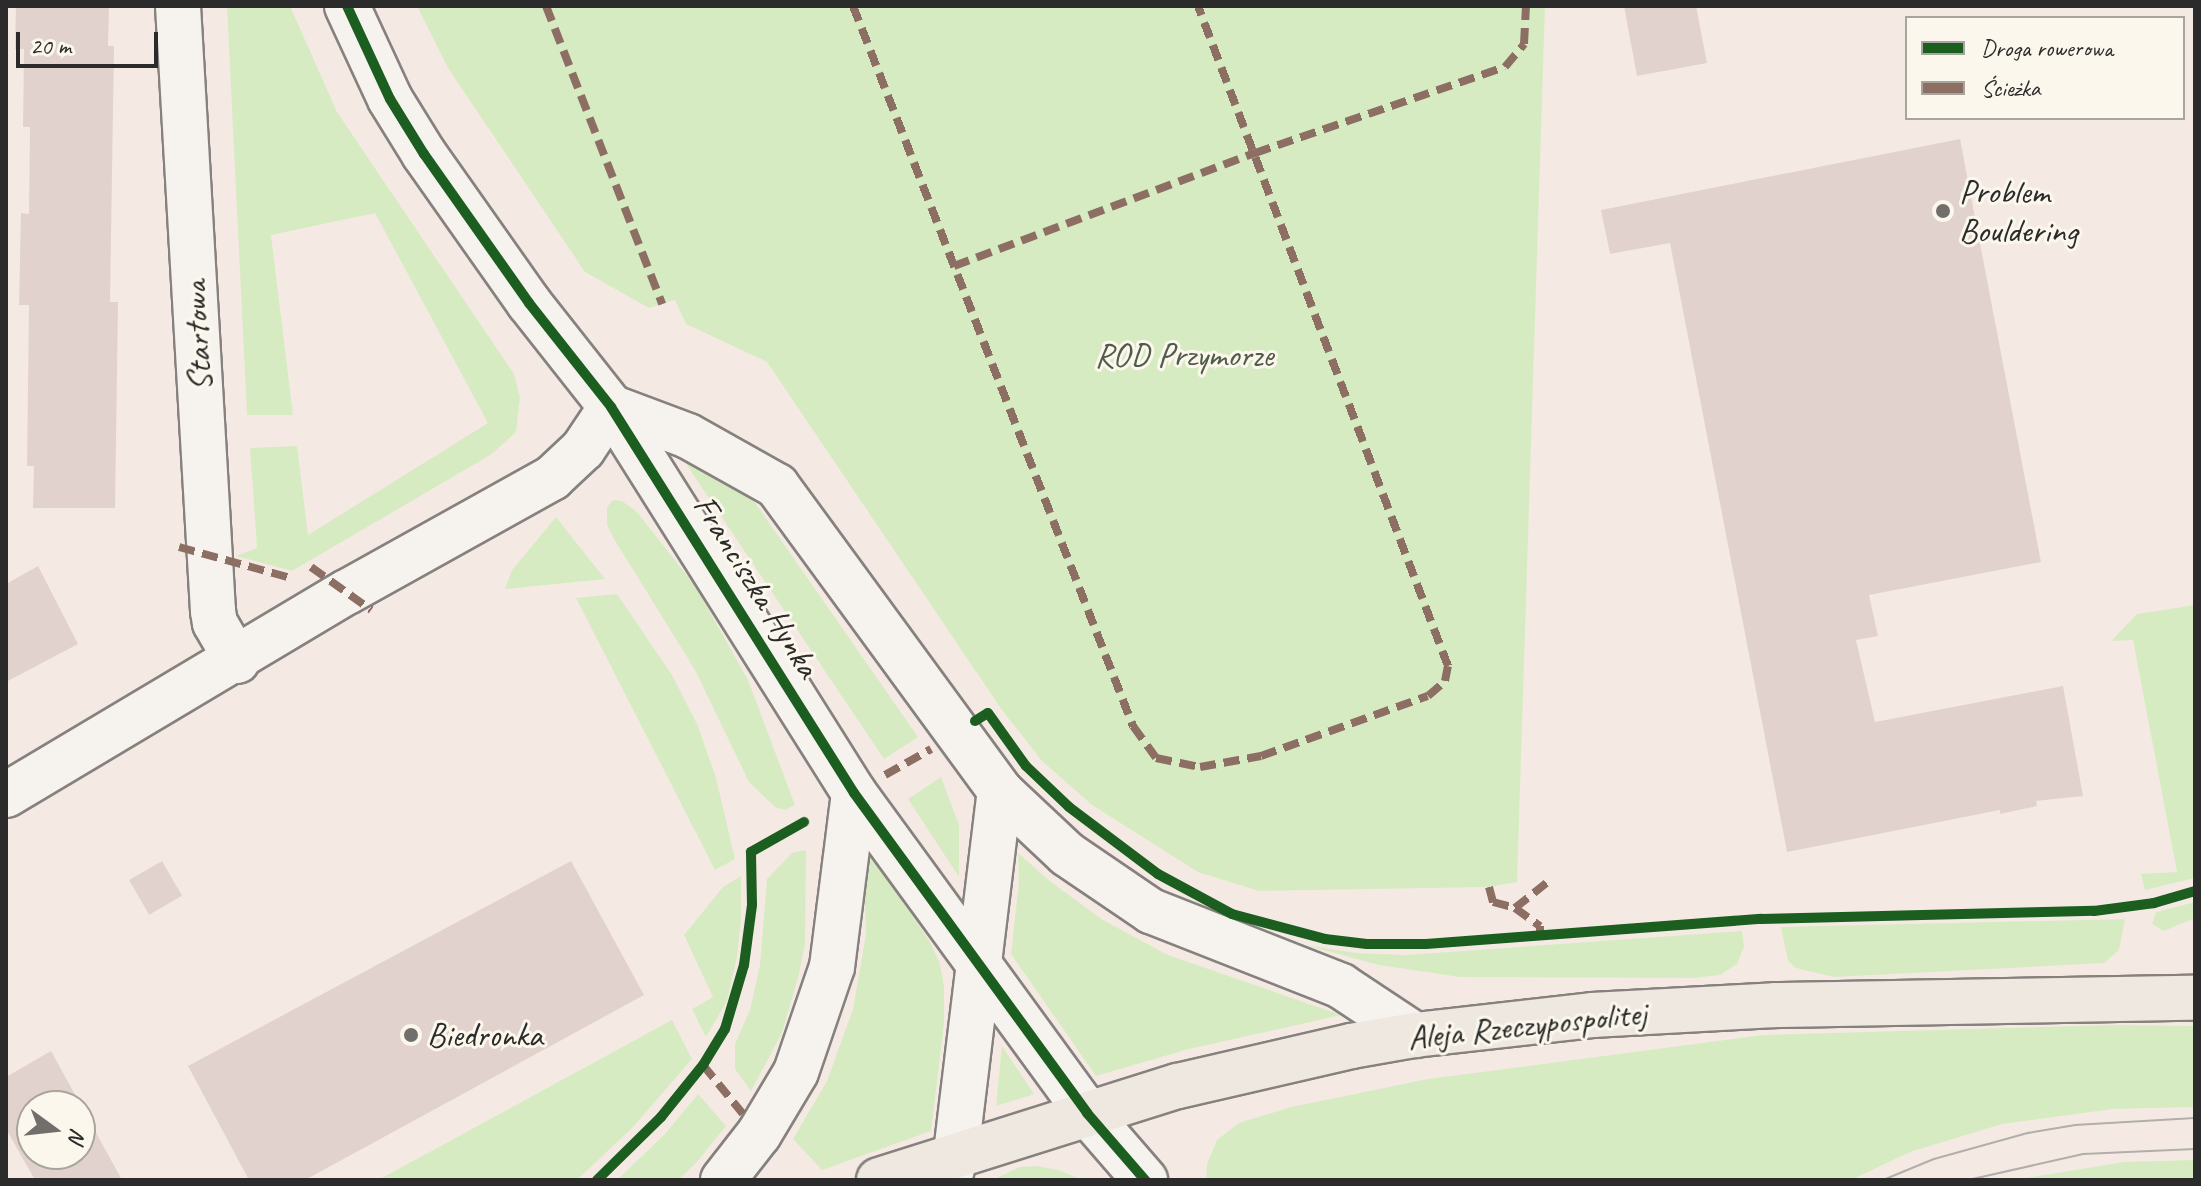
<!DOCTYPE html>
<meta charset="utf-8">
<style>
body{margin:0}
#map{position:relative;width:2201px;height:1186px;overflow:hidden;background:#f5eae3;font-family:Caveat,sans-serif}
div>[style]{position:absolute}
.green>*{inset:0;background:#d7ebc3}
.building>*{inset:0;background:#e2d2cd;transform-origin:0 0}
.roads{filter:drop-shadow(2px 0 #86817e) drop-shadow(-2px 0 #86817e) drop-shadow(0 2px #86817e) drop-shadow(0 -2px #86817e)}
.minor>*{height:44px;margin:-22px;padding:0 22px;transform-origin:22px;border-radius:22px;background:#f6f3ef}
.major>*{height:44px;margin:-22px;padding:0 22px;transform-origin:22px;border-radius:22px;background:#efe8e0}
.tram>*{height:2px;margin:-1px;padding:0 1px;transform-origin:1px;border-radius:1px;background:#b1aeac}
.quiet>*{height:8px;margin-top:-4px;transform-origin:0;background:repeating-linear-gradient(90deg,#8d6e63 0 16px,transparent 0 24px)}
.cycleway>*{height:10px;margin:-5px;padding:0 5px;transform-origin:5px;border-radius:5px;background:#1b5e20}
.dots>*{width:22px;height:22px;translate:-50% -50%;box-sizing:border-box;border:4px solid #fbf7ec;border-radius:50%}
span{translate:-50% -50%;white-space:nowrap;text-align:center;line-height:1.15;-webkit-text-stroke:6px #fbf7ec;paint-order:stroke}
.poi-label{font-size:34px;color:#2b2b2b}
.left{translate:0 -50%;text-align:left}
.street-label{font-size:34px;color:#2b2b2b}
.park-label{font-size:34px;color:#505b4a}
.frame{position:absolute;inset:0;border:8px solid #2b2b2b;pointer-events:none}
.legend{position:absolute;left:1905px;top:16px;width:280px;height:104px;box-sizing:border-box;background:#fbf7ec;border:2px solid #a8a59f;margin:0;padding:10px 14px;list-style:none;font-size:24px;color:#2b2b2b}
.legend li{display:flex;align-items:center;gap:16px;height:40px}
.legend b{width:40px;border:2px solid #a8a59f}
.north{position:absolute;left:16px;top:1090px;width:80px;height:80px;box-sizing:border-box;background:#fbf7ec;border:2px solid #a8a59f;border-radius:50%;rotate:105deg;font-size:22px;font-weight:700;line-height:32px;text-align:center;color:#2b2b2b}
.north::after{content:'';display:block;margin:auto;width:28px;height:36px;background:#726e6b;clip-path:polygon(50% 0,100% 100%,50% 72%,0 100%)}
.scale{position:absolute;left:16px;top:32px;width:142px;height:36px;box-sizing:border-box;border:4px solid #2b2b2b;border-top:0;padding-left:10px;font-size:24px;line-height:28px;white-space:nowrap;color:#2b2b2b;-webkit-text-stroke:6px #fbf7ec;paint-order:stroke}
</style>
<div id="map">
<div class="green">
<div style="clip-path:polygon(227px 6px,290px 6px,337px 112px,514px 374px,520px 397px,516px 432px,492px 454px,292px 571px,236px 556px,257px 548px,250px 448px,297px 446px,308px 535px,488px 423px,375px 213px,271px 235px,293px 415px,247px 415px)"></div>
<div style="clip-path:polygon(417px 6px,1545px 6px,1517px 882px,1489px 887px,1259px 891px,1198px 872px,1092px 805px,1042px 761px,1002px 710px,767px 362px,686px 324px,675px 300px,649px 308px,585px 272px,448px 68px)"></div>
<div style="clip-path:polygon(678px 452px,744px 487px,918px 737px,884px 759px)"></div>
<div style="clip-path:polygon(613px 500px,622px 501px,637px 512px,696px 587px,748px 680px,795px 805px,785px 810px,775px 807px,749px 782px,695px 670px,614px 539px,607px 525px,607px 507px)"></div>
<div style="clip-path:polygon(556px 517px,605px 579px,505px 589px,512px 570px)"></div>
<div style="clip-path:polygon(617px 594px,672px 675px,698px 726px,716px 778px,735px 859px,715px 870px,576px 598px)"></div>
<div style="clip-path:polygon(2195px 605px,2195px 878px,2145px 890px,2141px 874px,2177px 872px,2133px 640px,2111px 641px,2137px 614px)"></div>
<div style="clip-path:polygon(941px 777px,959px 825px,959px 877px,908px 799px)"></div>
<div style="clip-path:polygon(863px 842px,930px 942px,940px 964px,944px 987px,944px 1024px,931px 1131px,822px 1170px,793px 1139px,827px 1081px,853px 1009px,866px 934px)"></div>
<div style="clip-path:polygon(806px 850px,805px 944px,799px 974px,782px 1033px,751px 1091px,735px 1069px,735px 1044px,750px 1010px,760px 965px,767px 879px,792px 853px)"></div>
<div style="clip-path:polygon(1018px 853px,1051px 882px,1103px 920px,1168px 955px,1341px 1015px,1189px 1049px,1096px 1076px,1011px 954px,1019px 881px)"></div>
<div style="clip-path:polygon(741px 876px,741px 919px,737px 957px,727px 1001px,706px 1037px,692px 1009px,713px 997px,684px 935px,723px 887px)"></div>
<div style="clip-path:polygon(2195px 902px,2195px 918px,2164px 931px,2152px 924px,2156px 912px)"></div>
<div style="clip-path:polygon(2125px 919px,2119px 950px,2104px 963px,1834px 977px,1796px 968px,1788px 961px,1781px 927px)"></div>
<div style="clip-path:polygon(1742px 931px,1744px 947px,1737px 964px,1720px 975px,1693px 978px,1460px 977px,1379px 965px,1305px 945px,1356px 953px,1406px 955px)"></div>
<div style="clip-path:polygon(672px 1020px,692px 1059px,633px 1127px,577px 1180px,378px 1180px)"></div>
<div style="clip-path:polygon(2115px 1025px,2195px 1026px,2195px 1107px,2113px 1109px,2002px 1124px,1910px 1152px,1851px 1180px,1206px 1180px,1207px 1164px,1217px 1140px,1239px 1123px,1291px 1107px,1428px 1079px,1763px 1035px)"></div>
<div style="clip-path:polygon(1002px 1046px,1034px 1094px,996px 1106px)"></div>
<div style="clip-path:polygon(698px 1094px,726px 1126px,697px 1162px,678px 1180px,617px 1180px,665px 1134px)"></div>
<div style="clip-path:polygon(2195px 1160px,2195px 1180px,2013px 1180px,2124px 1162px)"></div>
<div style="clip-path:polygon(1036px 1166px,1058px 1170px,1083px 1180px,992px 1180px,1020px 1167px)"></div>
</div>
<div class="building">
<div style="clip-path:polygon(16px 6px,109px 6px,108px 46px,114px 46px,110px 302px,118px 302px,115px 508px,33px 508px,34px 466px,27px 466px,29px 305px,19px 305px,21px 213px,29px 214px,30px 127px,23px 127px,24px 49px,15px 49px)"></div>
<div style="clip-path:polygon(1624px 6px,1696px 6px,1707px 63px,1637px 76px)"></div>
<div style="clip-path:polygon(1960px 139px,2041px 562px,1869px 595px,1878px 636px,1856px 640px,1875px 722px,2063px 686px,2083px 796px,2036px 801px,2037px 806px,2000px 814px,2000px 810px,1787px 852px,1670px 243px,1610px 254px,1601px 210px)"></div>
<div style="clip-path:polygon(38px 566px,78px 644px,6px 682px,6px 584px)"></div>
<div style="left:162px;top:861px;width:40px;height:38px;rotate:60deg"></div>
<div style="clip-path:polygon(571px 861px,644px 995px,305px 1180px,249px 1180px,188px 1066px)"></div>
<div style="clip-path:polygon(evenodd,51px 1051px,122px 1180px,35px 1180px,6px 1129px,6px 1077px,51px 1051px,32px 1106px,80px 1106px,80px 1154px,32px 1154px,32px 1106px)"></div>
</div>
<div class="roads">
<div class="minor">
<div style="left:178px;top:6px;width:606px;rotate:86.69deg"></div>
<div style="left:213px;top:611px;width:12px;rotate:81deg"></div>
<div style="left:215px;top:623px;width:44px;rotate:59.9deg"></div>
<div style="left:347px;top:6px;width:102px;rotate:65.2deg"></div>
<div style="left:390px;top:99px;width:65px;rotate:58.3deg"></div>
<div style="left:424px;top:154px;width:182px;rotate:54.8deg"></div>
<div style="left:529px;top:303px;width:132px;rotate:51.7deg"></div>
<div style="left:611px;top:407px;width:456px;rotate:57.8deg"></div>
<div style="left:854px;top:793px;width:396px;rotate:53.9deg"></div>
<div style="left:1087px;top:1113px;width:89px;rotate:49.1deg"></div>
<div style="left:611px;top:407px;width:82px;rotate:20.6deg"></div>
<div style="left:688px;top:436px;width:102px;rotate:29.3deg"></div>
<div style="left:777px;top:486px;width:378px;rotate:53.8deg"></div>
<div style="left:1000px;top:791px;width:92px;rotate:43.2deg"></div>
<div style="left:1067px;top:854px;width:102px;rotate:34.2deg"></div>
<div style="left:1151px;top:911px;width:204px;rotate:21.5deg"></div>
<div style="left:1341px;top:986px;width:89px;rotate:33.5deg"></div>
<div style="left:6px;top:795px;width:397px;rotate:-30.8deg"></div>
<div style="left:347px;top:592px;width:235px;rotate:-29.1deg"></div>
<div style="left:552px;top:478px;width:42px;rotate:-43.1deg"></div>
<div style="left:583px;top:449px;width:50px;rotate:-56.3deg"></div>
<div style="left:723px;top:1180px;width:58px;rotate:-52deg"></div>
<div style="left:759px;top:1134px;width:72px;rotate:-59.2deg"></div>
<div style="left:796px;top:1072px;width:111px;rotate:-71.1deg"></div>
<div style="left:832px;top:967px;width:175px;rotate:-82.8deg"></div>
<div style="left:949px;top:1180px;width:28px;rotate:-75deg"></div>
<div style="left:956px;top:1153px;width:365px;rotate:-83.1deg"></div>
</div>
<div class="major">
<div style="left:879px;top:1180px;width:313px;rotate:-17.5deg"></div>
<div style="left:1178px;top:1086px;width:178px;rotate:-13deg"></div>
<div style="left:1351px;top:1046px;width:65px;rotate:-9.8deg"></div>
<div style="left:1415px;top:1035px;width:178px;rotate:-6.4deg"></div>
<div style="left:1592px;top:1015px;width:183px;rotate:-3.1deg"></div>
<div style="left:1775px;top:1005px;width:420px;rotate:-1deg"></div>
</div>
</div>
<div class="tram">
<div style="left:1883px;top:1180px;width:55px;rotate:-22.4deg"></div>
<div style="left:1934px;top:1159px;width:98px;rotate:-15.5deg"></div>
<div style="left:2028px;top:1133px;width:48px;rotate:-9.7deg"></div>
<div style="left:2075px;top:1125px;width:120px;rotate:-3.3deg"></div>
<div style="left:1968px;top:1180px;width:118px;rotate:-12.7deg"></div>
<div style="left:2083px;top:1154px;width:112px;rotate:-2.6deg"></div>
</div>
<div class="quiet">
<div style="left:546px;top:6px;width:320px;rotate:68.7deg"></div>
<div style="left:853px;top:6px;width:773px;rotate:68.75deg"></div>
<div style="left:1133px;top:726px;width:39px;rotate:54deg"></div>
<div style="left:1156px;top:758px;width:45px;rotate:11.6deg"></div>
<div style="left:1200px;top:767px;width:62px;rotate:-10.2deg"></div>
<div style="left:1261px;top:756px;width:177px;rotate:-19.8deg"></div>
<div style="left:1428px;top:696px;width:23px;rotate:-41deg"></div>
<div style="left:1445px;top:681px;width:15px;rotate:-79deg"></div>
<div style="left:1448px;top:666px;width:706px;rotate:-110.75deg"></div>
<div style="left:954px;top:266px;width:322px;rotate:-20.6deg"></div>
<div style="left:1255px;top:153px;width:264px;rotate:-19deg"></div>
<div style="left:1505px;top:67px;width:30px;rotate:-50deg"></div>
<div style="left:1524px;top:44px;width:38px;rotate:-87deg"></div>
<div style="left:179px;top:547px;width:116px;rotate:15.5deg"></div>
<div style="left:311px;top:567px;width:74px;rotate:35.6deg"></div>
<div style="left:885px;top:775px;width:53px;rotate:-29.5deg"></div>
<div style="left:1489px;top:887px;width:16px;rotate:75deg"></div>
<div style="left:1493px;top:902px;width:23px;rotate:15deg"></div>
<div style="left:1515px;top:908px;width:31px;rotate:36deg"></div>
<div style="left:1540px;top:926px;width:9px;rotate:90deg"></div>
<div style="left:1515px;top:908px;width:43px;rotate:-38.5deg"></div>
<div style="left:703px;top:1065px;width:63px;rotate:50.8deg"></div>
</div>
<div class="cycleway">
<div style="left:347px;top:6px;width:102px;rotate:65.2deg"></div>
<div style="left:390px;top:99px;width:65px;rotate:58.3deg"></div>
<div style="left:424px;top:154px;width:182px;rotate:54.8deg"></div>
<div style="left:529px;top:303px;width:132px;rotate:51.7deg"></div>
<div style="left:611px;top:407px;width:456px;rotate:57.8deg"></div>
<div style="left:854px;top:793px;width:396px;rotate:53.9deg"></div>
<div style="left:1087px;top:1113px;width:89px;rotate:49.1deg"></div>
<div style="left:975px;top:721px;width:15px;rotate:-32deg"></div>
<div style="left:988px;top:713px;width:65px;rotate:54.4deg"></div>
<div style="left:1026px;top:766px;width:59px;rotate:43.6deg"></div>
<div style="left:1069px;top:807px;width:111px;rotate:37deg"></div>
<div style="left:1158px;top:874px;width:84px;rotate:28.4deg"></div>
<div style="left:1232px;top:914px;width:96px;rotate:15deg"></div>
<div style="left:1325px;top:939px;width:42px;rotate:6.8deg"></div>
<div style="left:1367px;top:944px;width:59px"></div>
<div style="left:1426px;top:944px;width:336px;rotate:-4.3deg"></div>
<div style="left:1761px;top:919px;width:333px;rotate:-1.4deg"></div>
<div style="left:2094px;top:911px;width:61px;rotate:-7.6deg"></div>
<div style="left:2154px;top:903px;width:43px;rotate:-16.3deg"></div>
<div style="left:597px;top:1180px;width:90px;rotate:-44.5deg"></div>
<div style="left:661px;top:1117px;width:67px;rotate:-51.1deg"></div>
<div style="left:703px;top:1065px;width:42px;rotate:-58.6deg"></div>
<div style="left:725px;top:1029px;width:67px;rotate:-73.5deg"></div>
<div style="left:744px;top:965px;width:61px;rotate:-82.4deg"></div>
<div style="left:752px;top:905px;width:53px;rotate:-91.1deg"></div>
<div style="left:751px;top:852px;width:61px;rotate:-29.5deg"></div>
</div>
<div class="dots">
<div style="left:1943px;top:211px;background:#726e6b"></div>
<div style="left:411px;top:1035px;background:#726e6b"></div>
</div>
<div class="poi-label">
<span class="left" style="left:1959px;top:211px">Problem<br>Bouldering</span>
<span class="left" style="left:427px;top:1035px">Biedronka</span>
</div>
<div class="street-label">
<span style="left:197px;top:336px;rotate:-93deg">Startowa</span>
<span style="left:757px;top:586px;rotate:58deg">Franciszka Hynka</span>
<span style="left:1527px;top:1025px;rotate:-6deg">Aleja Rzeczypospolitej</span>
</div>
<div class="park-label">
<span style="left:1184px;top:355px">ROD Przymorze</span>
</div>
<div class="frame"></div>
<ul class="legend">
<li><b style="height:10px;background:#1b5e20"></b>Droga rowerowa</li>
<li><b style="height:10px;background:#8d6e63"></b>Ścieżka</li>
</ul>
<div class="north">N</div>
<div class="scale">20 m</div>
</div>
